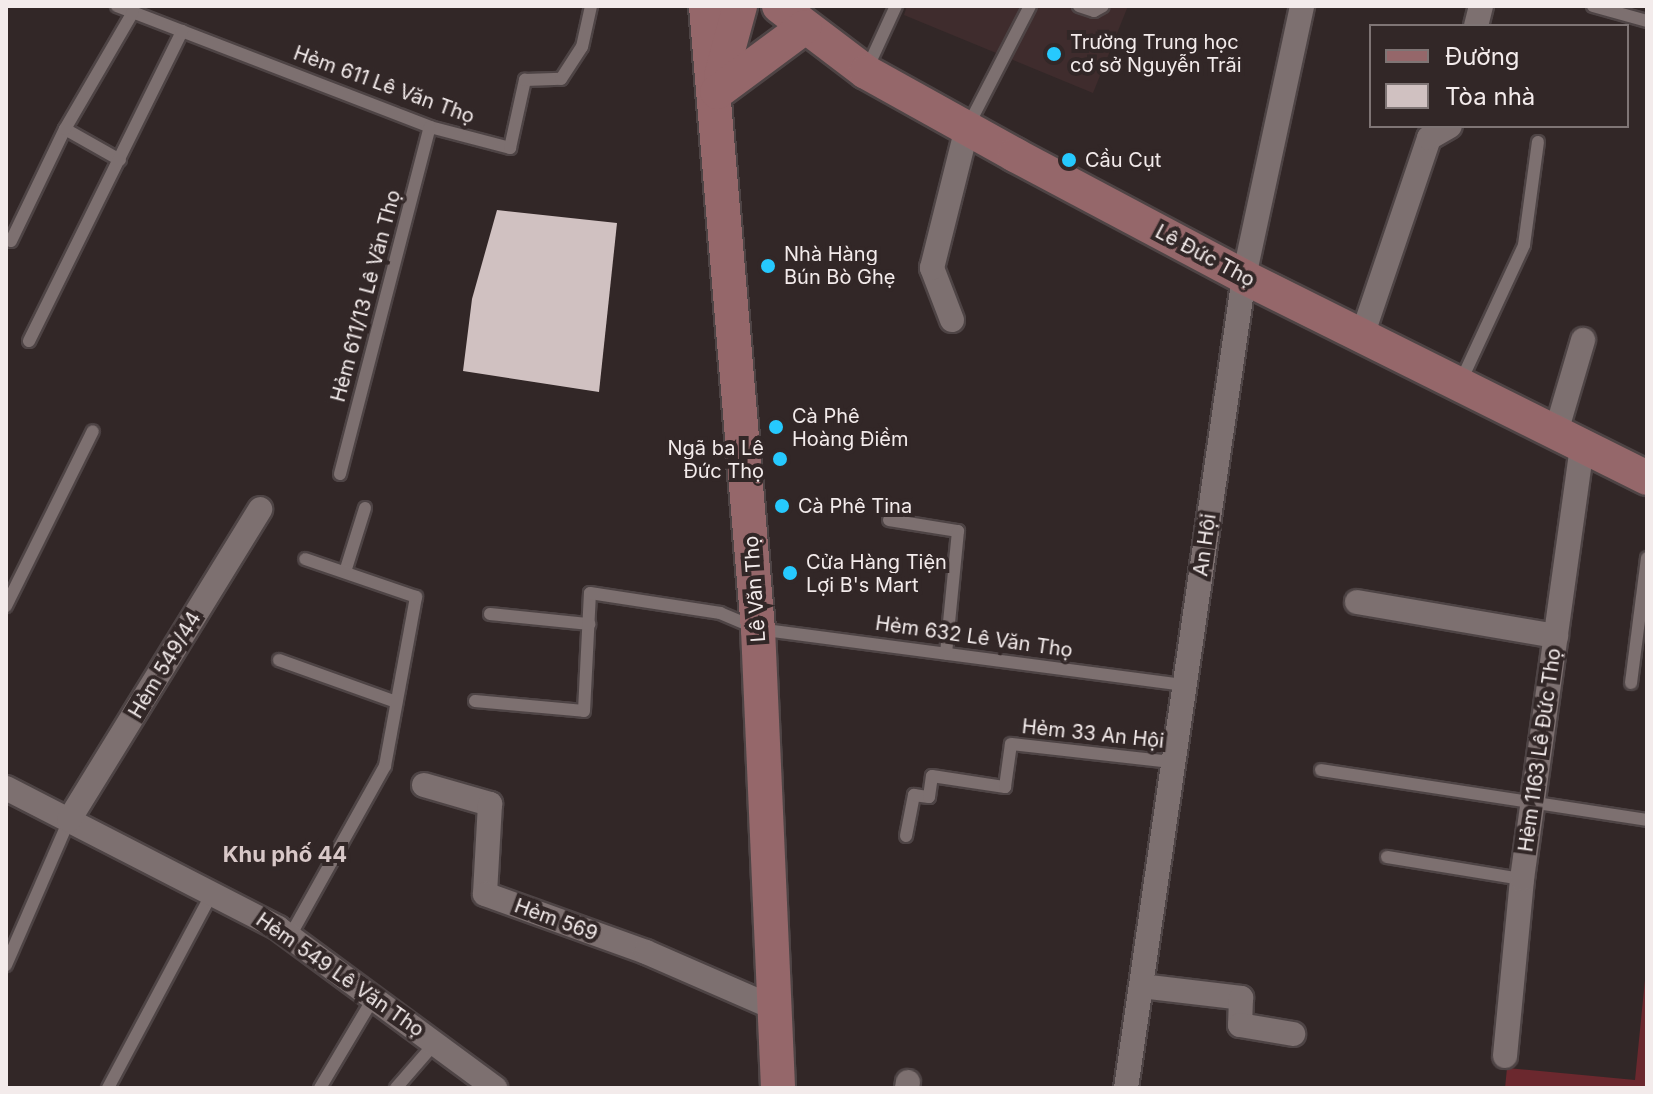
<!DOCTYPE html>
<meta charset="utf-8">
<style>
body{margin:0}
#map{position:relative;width:1653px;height:1094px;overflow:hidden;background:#322727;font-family:Inter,sans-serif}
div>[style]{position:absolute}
.built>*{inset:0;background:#3f2c2d}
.green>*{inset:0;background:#6b282e}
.building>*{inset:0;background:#d0c1c1}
.roads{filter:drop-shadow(2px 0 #4e4445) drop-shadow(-2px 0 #4e4445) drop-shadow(0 2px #4e4445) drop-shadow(0 -2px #4e4445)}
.service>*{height:12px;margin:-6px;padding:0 6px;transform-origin:6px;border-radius:6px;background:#7d7070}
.minor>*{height:24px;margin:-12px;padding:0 12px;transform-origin:12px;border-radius:12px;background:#7d7070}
.secondary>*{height:34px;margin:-17px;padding:0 17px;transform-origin:17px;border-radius:17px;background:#95676a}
.dots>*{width:22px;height:22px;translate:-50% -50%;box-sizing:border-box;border:4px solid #322727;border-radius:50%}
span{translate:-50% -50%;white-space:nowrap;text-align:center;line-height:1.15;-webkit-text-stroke:8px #322727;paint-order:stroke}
.poi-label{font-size:20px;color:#f3ebeb}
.left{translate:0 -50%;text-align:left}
.right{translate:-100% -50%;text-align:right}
.street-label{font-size:20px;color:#f3ebeb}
.neighbourhood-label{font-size:22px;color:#d8c8c8;font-weight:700}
.frame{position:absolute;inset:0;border:8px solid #f3ebeb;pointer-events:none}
.legend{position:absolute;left:1369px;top:24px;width:260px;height:104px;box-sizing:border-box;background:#322727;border:2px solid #7f7575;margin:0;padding:10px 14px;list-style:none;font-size:24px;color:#f3ebeb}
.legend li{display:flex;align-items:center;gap:16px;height:40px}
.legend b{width:40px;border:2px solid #7f7575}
</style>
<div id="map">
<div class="built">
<div style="clip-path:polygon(907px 6px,1128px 6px,1093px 93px,904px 15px)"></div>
</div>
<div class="green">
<div style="clip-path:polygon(1647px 960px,1647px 1088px,1505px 1088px,1507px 1068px,1635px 1080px)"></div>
</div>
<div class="building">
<div style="clip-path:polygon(497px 210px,617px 223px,599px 392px,463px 371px,472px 299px)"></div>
</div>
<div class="roads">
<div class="service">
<div style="left:117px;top:6px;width:336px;rotate:21.1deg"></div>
<div style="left:430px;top:127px;width:83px;rotate:14.7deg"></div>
<div style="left:510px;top:148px;width:70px;rotate:-77.6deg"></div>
<div style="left:525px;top:80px;width:36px;rotate:-2deg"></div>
<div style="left:561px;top:79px;width:38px;rotate:-57deg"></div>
<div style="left:582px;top:47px;width:42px;rotate:-77.6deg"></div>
<div style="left:1079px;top:6px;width:16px;rotate:18deg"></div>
<div style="left:1094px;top:11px;width:10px;rotate:-29deg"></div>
<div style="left:1593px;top:6px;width:56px;rotate:15.5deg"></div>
<div style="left:867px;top:69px;width:69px;rotate:-65.3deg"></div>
<div style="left:967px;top:128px;width:137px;rotate:-62.7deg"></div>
<div style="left:65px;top:129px;width:63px;rotate:29.4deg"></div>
<div style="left:11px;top:241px;width:124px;rotate:-64.3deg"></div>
<div style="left:65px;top:129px;width:135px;rotate:-59.8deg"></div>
<div style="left:29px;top:341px;width:346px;rotate:-63.7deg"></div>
<div style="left:1461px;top:381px;width:150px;rotate:-65.1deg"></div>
<div style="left:1524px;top:245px;width:104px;rotate:-82.3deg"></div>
<div style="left:340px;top:474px;width:358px;rotate:-75.5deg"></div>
<div style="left:889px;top:520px;width:70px;rotate:9.1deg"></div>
<div style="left:958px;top:531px;width:123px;rotate:95.6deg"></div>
<div style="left:345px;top:572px;width:67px;rotate:-72.6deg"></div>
<div style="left:6px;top:606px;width:195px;rotate:-63.6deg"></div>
<div style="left:490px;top:614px;width:100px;rotate:5.8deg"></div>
<div style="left:279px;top:660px;width:124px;rotate:19.7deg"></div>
<div style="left:1631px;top:683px;width:126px;rotate:-82.7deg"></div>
<div style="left:475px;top:701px;width:109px;rotate:5.2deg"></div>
<div style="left:584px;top:711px;width:118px;rotate:-87.1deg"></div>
<div style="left:590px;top:593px;width:132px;rotate:8.7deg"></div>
<div style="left:720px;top:613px;width:41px;rotate:22.8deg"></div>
<div style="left:758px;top:629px;width:430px;rotate:7.5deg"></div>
<div style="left:1321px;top:770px;width:330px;rotate:8.7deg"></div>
<div style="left:906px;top:836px;width:42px;rotate:-79deg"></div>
<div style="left:914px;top:795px;width:15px;rotate:8deg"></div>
<div style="left:929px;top:797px;width:21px;rotate:-82deg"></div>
<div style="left:932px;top:776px;width:74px;rotate:8.6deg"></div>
<div style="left:1005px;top:787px;width:43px;rotate:-82.1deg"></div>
<div style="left:1011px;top:744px;width:162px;rotate:6.4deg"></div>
<div style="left:1387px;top:857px;width:137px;rotate:9.3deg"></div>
<div style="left:290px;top:936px;width:195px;rotate:-60.8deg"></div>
<div style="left:385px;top:766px;width:172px;rotate:-79.6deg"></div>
<div style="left:416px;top:597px;width:117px;rotate:-161.1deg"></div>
<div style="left:6px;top:965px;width:158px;rotate:-66.5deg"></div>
<div style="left:108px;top:1088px;width:221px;rotate:-61.9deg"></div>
<div style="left:320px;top:1088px;width:106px;rotate:-59.3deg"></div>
<div style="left:396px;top:1088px;width:61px;rotate:-49deg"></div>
</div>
<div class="minor">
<div style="left:1476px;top:26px;width:21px;rotate:-76deg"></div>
<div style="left:952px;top:320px;width:56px;rotate:-111deg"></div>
<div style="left:932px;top:268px;width:144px;rotate:-76deg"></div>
<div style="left:1362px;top:336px;width:209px;rotate:-71.3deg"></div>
<div style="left:1429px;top:138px;width:24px;rotate:-30deg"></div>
<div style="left:1556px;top:432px;width:96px;rotate:-73.6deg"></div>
<div style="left:1357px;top:602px;width:202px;rotate:9.7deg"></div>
<div style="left:424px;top:785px;width:69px;rotate:16.1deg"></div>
<div style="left:490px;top:804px;width:90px;rotate:93.2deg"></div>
<div style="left:485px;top:894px;width:171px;rotate:19.8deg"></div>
<div style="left:646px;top:952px;width:140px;rotate:23.6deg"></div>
<div style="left:6px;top:788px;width:306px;rotate:27.2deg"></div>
<div style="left:278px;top:928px;width:270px;rotate:36.4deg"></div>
<div style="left:69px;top:820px;width:365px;rotate:-58.4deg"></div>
<div style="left:1141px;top:986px;width:101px;rotate:6.8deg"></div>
<div style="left:1241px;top:998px;width:27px;rotate:92deg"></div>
<div style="left:1240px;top:1025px;width:54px;rotate:9.6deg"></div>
<div style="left:1505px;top:1056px;width:178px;rotate:-84.5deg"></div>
<div style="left:1522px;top:879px;width:438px;rotate:-82.1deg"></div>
<div style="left:907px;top:1088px;width:6px;rotate:-81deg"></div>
<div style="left:1126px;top:1088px;width:820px;rotate:-81.72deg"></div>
<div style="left:1244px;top:277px;width:277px;rotate:-77.9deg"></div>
</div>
<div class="secondary">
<div style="left:706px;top:6px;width:625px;rotate:85.23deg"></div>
<div style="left:758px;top:629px;width:459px;rotate:87.5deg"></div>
<div style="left:779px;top:6px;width:109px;rotate:37.2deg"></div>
<div style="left:866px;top:72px;width:171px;rotate:29.1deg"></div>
<div style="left:1015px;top:155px;width:259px;rotate:28deg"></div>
<div style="left:1244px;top:277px;width:450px;rotate:26.5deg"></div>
<div style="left:721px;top:76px;width:73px;rotate:-74.8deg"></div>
<div style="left:717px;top:92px;width:109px;rotate:-36.5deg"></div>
</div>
</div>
<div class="dots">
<div style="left:1054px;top:54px;background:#26c9fe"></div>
<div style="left:1069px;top:160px;background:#26c9fe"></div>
<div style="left:768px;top:266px;background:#26c9fe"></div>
<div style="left:776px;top:427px;background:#26c9fe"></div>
<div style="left:780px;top:459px;background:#26c9fe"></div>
<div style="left:782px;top:506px;background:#26c9fe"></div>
<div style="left:790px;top:573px;background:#26c9fe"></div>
</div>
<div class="poi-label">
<span class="left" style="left:1070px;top:54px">Trường Trung học<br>cơ sở Nguyễn Trãi</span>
<span class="left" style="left:1085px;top:160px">Cầu Cụt</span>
<span class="left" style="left:784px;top:266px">Nhà Hàng<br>Bún Bò Ghẹ</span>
<span class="left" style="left:792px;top:428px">Cà Phê<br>Hoàng Điềm</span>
<span class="right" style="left:764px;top:460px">Ngã ba Lê<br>Đức Thọ</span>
<span class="left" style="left:798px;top:506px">Cà Phê Tina</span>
<span class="left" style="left:806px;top:574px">Cửa Hàng Tiện<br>Lợi B's Mart</span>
</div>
<div class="street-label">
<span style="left:384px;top:85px;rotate:20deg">Hẻm 611 Lê Văn Thọ</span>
<span style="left:1205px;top:256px;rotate:28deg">Lê Đức Thọ</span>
<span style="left:366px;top:296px;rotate:-75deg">Hẻm 611/13 Lê Văn Thọ</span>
<span style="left:1205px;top:545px;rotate:-82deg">An Hội</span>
<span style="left:755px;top:589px;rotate:-94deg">Lê Văn Thọ</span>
<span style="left:974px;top:637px;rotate:8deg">Hẻm 632 Lê Văn Thọ</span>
<span style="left:165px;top:665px;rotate:-59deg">Hẻm 549/44</span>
<span style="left:1093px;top:734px;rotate:6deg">Hẻm 33 An Hội</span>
<span style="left:1540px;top:750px;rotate:-82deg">Hẻm 1163 Lê Đức Thọ</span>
<span style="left:556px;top:920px;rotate:20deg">Hẻm 569</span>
<span style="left:340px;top:975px;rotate:35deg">Hẻm 549 Lê Văn Thọ</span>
</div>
<div class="neighbourhood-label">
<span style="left:285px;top:855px">Khu phố 44</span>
</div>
<div class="frame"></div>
<ul class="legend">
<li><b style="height:10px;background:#95676a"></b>Đường</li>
<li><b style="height:22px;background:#d0c1c1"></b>Tòa nhà</li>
</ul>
</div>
